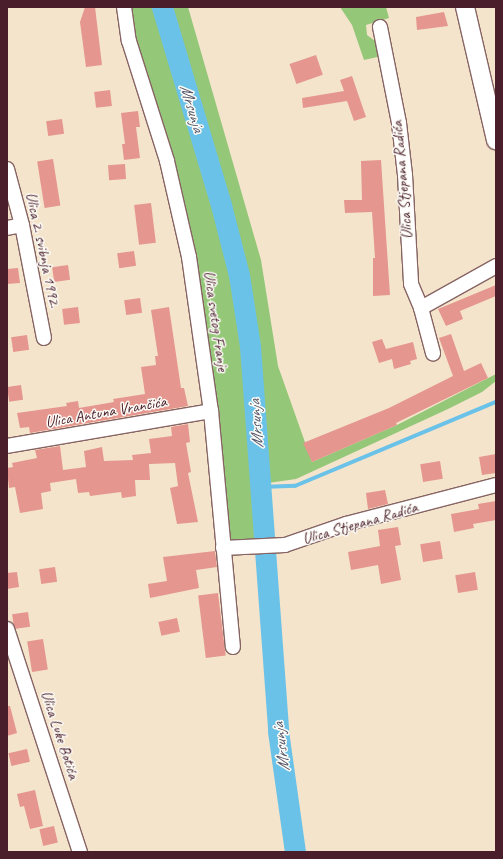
<!DOCTYPE html>
<meta charset="utf-8">
<style>
body{margin:0}
#map{position:relative;width:503px;height:859px;overflow:hidden;background:#f4e4cc;font-family:Caveat,sans-serif}
div>[style]{position:absolute}
.green>*{inset:0;background:#94c778}
.stream>*{height:3.5px;margin:-1.75px;padding:0 1.75px;transform-origin:1.75px;border-radius:1.75px;background:#6ac2e8}
.river>*{height:21px;margin:-10.5px;padding:0 10.5px;transform-origin:10.5px;border-radius:10.5px;background:#6ac2e8}
.building>*{inset:0;background:#e5968e;transform-origin:0 0}
.roads{filter:drop-shadow(1px 0 #866463) drop-shadow(-1px 0 #866463) drop-shadow(0 1px #866463) drop-shadow(0 -1px #866463)}
.minor>*{height:14px;margin:-7px;padding:0 7px;transform-origin:7px;border-radius:7px;background:#fff}
.major>*{height:18px;margin:-9px;padding:0 9px;transform-origin:9px;border-radius:9px;background:#fff}
span{translate:-50% -50%;white-space:nowrap;text-align:center;line-height:1.15;-webkit-text-stroke:3px #fdfcf7;paint-order:stroke}
.street-label{font-size:16px;color:#4a1f2b}
.water-label{font-size:17px;color:#55586d;font-style:italic}
.frame{position:absolute;inset:0;border:8px solid #4a1f2b;pointer-events:none}
</style>
<div id="map">
<div class="green">
<div style="clip-path:polygon(128px 7px,153px 7px,230px 270px,241px 345px,257px 540px,236px 542px,231px 540px,227px 532px,208px 345px,136px 49px)"></div>
<div style="clip-path:polygon(169px 7px,188px 7px,261px 260px,278px 366px,312px 462px,397px 425px,496px 374px,496px 381px,482px 392px,448px 409px,296px 479px,268px 483px,253px 307px,245px 271px)"></div>
<div style="clip-path:polygon(340px 7px,386px 7px,389px 18px,366px 25px,367px 35px,379px 44px,382px 56px,364px 60px,352px 25px)"></div>
</div>
<div class="stream">
<div style="left:261px;top:487px;width:34px;rotate:-2deg"></div>
<div style="left:295px;top:486px;width:218px;rotate:-22.7deg"></div>
</div>
<div class="river">
<div style="left:162px;top:7px;width:207px;rotate:73.4deg"></div>
<div style="left:221px;top:205px;width:72px;rotate:75.6deg"></div>
<div style="left:239px;top:275px;width:72px;rotate:81.2deg"></div>
<div style="left:250px;top:346px;width:386px;rotate:85.8deg"></div>
<div style="left:278px;top:731px;width:122px;rotate:82deg"></div>
</div>
<div class="building">
<div style="clip-path:polygon(85px 7px,95px 7px,102px 65px,86px 67px,80px 22px)"></div>
<div style="clip-path:polygon(444px 12px,448px 26px,417px 30px,416px 17px)"></div>
<div style="left:316px;top:55px;width:21px;height:28px;rotate:71deg"></div>
<div style="clip-path:polygon(352px 76px,366px 117px,354px 121px,347px 101px,303px 108px,302px 98px,344px 91px,340px 80px)"></div>
<div style="left:110px;top:90px;width:16px;height:16px;rotate:83deg"></div>
<div style="clip-path:polygon(138px 111px,140px 127px,136px 127px,140px 158px,124px 160px,122px 144px,125px 144px,121px 113px)"></div>
<div style="left:62px;top:119px;width:15px;height:16px;rotate:82deg"></div>
<div style="left:53px;top:159px;width:47px;height:16px;rotate:81deg"></div>
<div style="clip-path:polygon(381px 160px,390px 295px,373px 296px,373px 258px,375px 258px,372px 212px,345px 213px,344px 200px,362px 200px,361px 161px)"></div>
<div style="left:125px;top:164px;width:15px;height:17px;rotate:86deg"></div>
<div style="left:151px;top:203px;width:40px;height:17px;rotate:83deg"></div>
<div style="left:134px;top:251px;width:15px;height:17px;rotate:82deg"></div>
<div style="left:68px;top:265px;width:15px;height:16px;rotate:82deg"></div>
<div style="clip-path:polygon(18px 268px,20px 283px,7px 284px,7px 269px)"></div>
<div style="clip-path:polygon(496px 285px,496px 296px,460px 311px,463px 319px,446px 326px,438px 309px)"></div>
<div style="left:140px;top:298px;width:15px;height:16px;rotate:82deg"></div>
<div style="left:78px;top:307px;width:16px;height:16px;rotate:83deg"></div>
<div style="clip-path:polygon(169px 307px,181px 388px,184px 388px,188px 406px,30px 433px,29px 427px,20px 428px,17px 413px,67px 406px,66px 403px,78px 401px,79px 408px,114px 402px,113px 399px,145px 394px,141px 367px,156px 365px,155px 356px,158px 356px,151px 310px)"></div>
<div style="clip-path:polygon(451px 334px,464px 371px,481px 363px,488px 378px,396px 423px,397px 425px,312px 462px,303px 443px,389px 408px,453px 376px,439px 338px)"></div>
<div style="left:27px;top:335px;width:15px;height:16px;rotate:82deg"></div>
<div style="clip-path:polygon(382px 339px,386px 349px,413px 342px,417px 359px,410px 361px,411px 364px,394px 369px,392px 359px,379px 363px,372px 342px)"></div>
<div style="left:21px;top:385px;width:15px;height:14px;rotate:82deg"></div>
<div style="clip-path:polygon(188px 424px,190px 442px,186px 443px,191px 472px,188px 473px,198px 522px,177px 524px,170px 488px,178px 486px,175px 463px,149px 464px,150px 480px,135px 480px,136px 496px,122px 498px,121px 492px,90px 496px,89px 492px,78px 493px,76px 479px,50px 483px,51px 491px,41px 493px,43px 509px,20px 513px,15px 487px,9px 488px,7px 468px,13px 467px,12px 463px,37px 458px,35px 450px,60px 446px,63px 470px,86px 467px,84px 451px,102px 447px,104px 461px,133px 460px,132px 455px,151px 453px,149px 439px,172px 436px,171px 427px)"></div>
<div style="clip-path:polygon(496px 454px,496px 473px,482px 475px,479px 457px)"></div>
<div style="left:440px;top:461px;width:18px;height:20px;rotate:81deg"></div>
<div style="clip-path:polygon(385px 490px,388px 504px,368px 509px,366px 493px)"></div>
<div style="clip-path:polygon(496px 501px,496px 520px,473px 524px,474px 528px,454px 532px,451px 514px,479px 509px,478px 504px)"></div>
<div style="clip-path:polygon(398px 527px,401px 545px,395px 546px,401px 580px,381px 584px,378px 565px,351px 570px,348px 552px,380px 546px,378px 530px)"></div>
<div style="left:440px;top:541px;width:18px;height:20px;rotate:81deg"></div>
<div style="clip-path:polygon(215px 551px,217px 567px,196px 570px,199px 588px,150px 598px,148px 584px,167px 581px,163px 557px)"></div>
<div style="left:55px;top:567px;width:15px;height:16px;rotate:82deg"></div>
<div style="clip-path:polygon(17px 572px,19px 587px,7px 589px,7px 573px)"></div>
<div style="left:475px;top:572px;width:18px;height:20px;rotate:81deg"></div>
<div style="left:218px;top:593px;width:63px;height:20px;rotate:83deg"></div>
<div style="left:28px;top:612px;width:15px;height:16px;rotate:82deg"></div>
<div style="left:177px;top:618px;width:14px;height:19px;rotate:78deg"></div>
<div style="left:43px;top:639px;width:31px;height:16px;rotate:81deg"></div>
<div style="clip-path:polygon(7px 706px,10px 706px,17px 733px,7px 736px)"></div>
<div style="left:27px;top:749px;width:13px;height:19px;rotate:77deg"></div>
<div style="clip-path:polygon(35px 790px,43px 826px,30px 829px,24px 806px,20px 807px,17px 794px)"></div>
<div style="left:54px;top:826px;width:17px;height:15px;rotate:77deg"></div>
</div>
<div class="roads">
<div class="minor">
<div style="left:124px;top:7px;width:34px;rotate:82deg"></div>
<div style="left:129px;top:41px;width:126px;rotate:72.4deg"></div>
<div style="left:167px;top:161px;width:98px;rotate:77.1deg"></div>
<div style="left:189px;top:257px;width:156px;rotate:81.9deg"></div>
<div style="left:211px;top:411px;width:237px;rotate:84.7deg"></div>
<div style="left:380px;top:27px;width:98px;rotate:78.8deg"></div>
<div style="left:399px;top:123px;width:52px;rotate:83.4deg"></div>
<div style="left:405px;top:175px;width:109px;rotate:86.8deg"></div>
<div style="left:411px;top:284px;width:26px;rotate:67deg"></div>
<div style="left:421px;top:308px;width:86px;rotate:-29.2deg"></div>
<div style="left:7px;top:169px;width:58px;rotate:75deg"></div>
<div style="left:22px;top:225px;width:115px;rotate:79deg"></div>
<div style="left:7px;top:228px;width:15px;rotate:-11deg"></div>
<div style="left:421px;top:308px;width:47px;rotate:75.1deg"></div>
<div style="left:7px;top:446px;width:207px;rotate:-9.7deg"></div>
<div style="left:223px;top:548px;width:62px;rotate:-2.8deg"></div>
<div style="left:285px;top:545px;width:65px;rotate:-19deg"></div>
<div style="left:346px;top:524px;width:155px;rotate:-14.6deg"></div>
<div style="left:7px;top:629px;width:235px;rotate:71.9deg"></div>
</div>
<div class="major">
<div style="left:465px;top:7px;width:137px;rotate:76.9deg"></div>
</div>
</div>
<div class="street-label">
<span style="left:402px;top:180px;rotate:-95deg">Ulica Stjepana Radića</span>
<span style="left:43px;top:250px;rotate:78deg">Ulica 2. svibnja 1992.</span>
<span style="left:216px;top:321px;rotate:82deg">Ulica svetog Franje</span>
<span style="left:106px;top:412px;rotate:-10deg">Ulica Antuna Vrančića</span>
<span style="left:360px;top:523px;rotate:-16deg">Ulica Stjepana Radića</span>
<span style="left:60px;top:735px;rotate:72deg">Ulica Luke Botića</span>
</div>
<div class="water-label">
<span style="left:192px;top:108px;rotate:73deg">Mrsunja</span>
<span style="left:256px;top:424px;rotate:-94deg">Mrsunja</span>
<span style="left:281px;top:747px;rotate:-97deg">Mrsunja</span>
</div>
<div class="frame"></div>
</div>
